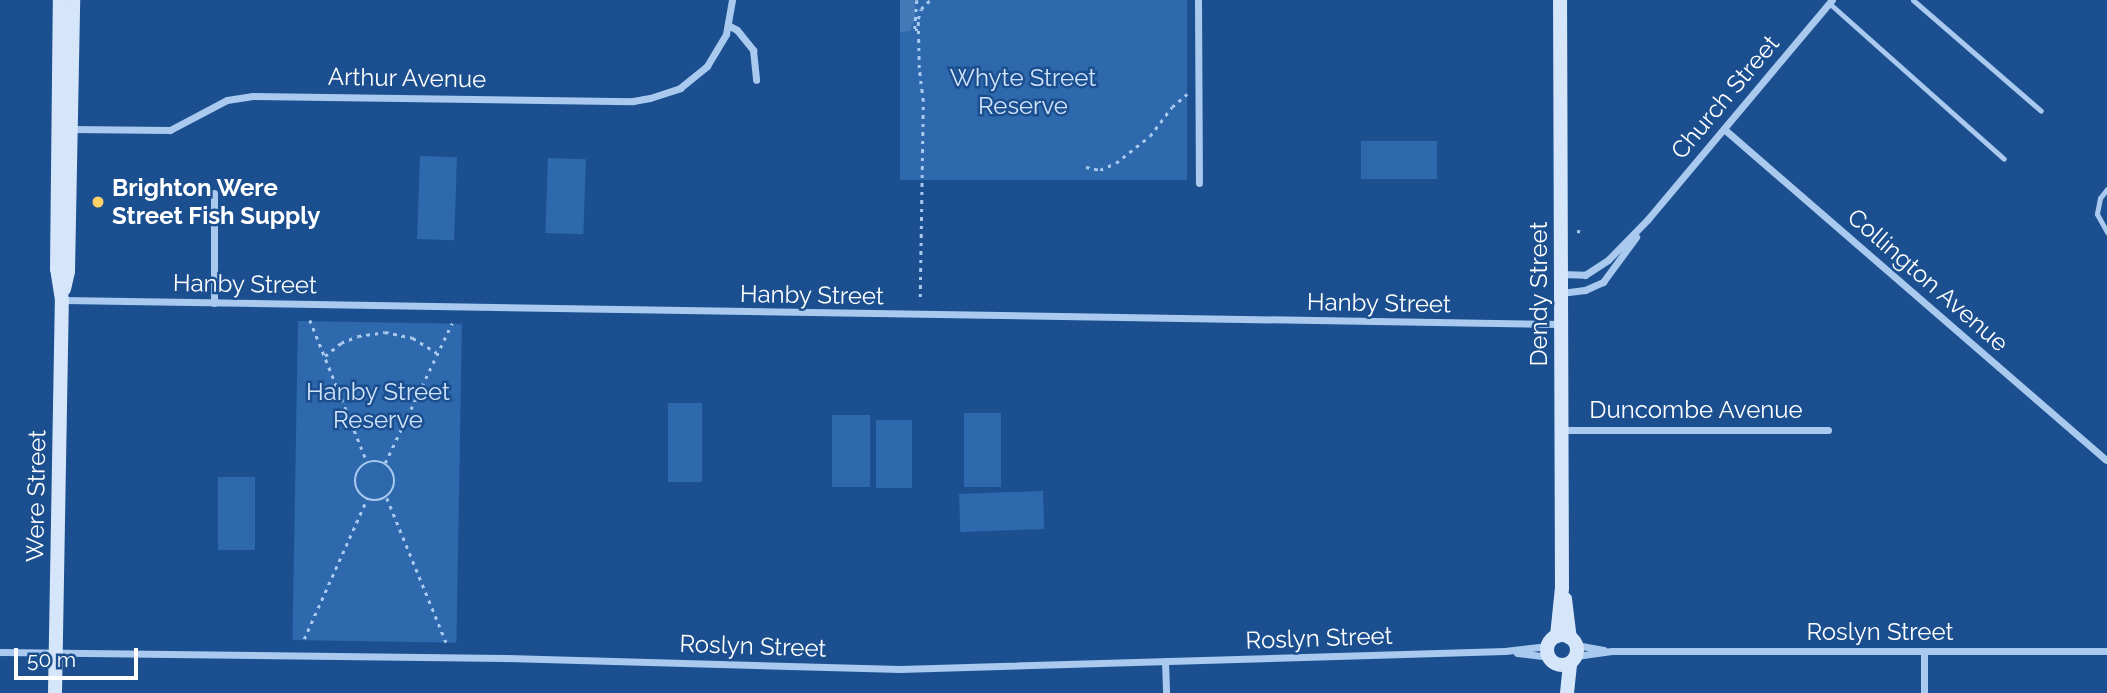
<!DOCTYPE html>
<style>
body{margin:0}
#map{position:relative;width:2107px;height:693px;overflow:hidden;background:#1b4f8f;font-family:Raleway,sans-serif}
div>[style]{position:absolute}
.green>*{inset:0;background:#2e69ad;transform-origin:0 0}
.building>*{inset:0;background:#4478b7}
.path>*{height:2.5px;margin-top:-1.25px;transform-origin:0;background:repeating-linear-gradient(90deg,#a9c9ee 0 3.5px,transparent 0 8.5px)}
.path>.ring{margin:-1.25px;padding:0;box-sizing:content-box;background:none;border:2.5px solid #a9c9ee;border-radius:50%}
.lane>*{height:5px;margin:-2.5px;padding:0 2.5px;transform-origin:2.5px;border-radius:2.5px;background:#a9c9ee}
.street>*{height:7px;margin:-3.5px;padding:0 3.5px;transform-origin:3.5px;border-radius:3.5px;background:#a9c9ee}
.secondary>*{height:14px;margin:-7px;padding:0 7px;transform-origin:7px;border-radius:7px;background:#d6e6fa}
.secondary>.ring{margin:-7px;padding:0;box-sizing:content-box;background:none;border:14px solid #d6e6fa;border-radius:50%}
.dots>*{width:19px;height:19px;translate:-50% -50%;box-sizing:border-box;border:4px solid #1b4f8f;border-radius:50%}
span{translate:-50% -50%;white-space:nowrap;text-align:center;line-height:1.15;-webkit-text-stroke:5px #1b4f8f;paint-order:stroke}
.street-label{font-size:24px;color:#fff}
.park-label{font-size:24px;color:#cfe3fa}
.poi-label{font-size:24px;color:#fff;font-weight:700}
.left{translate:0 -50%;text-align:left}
.scale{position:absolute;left:14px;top:648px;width:124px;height:32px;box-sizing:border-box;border:4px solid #fff;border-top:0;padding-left:9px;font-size:21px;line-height:24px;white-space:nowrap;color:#fff;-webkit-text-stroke:5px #1b4f8f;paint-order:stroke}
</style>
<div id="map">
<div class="green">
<div style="left:900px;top:0;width:287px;height:180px"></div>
<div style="left:1361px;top:141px;width:76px;height:38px"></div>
<div style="left:420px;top:156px;width:37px;height:83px;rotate:2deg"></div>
<div style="left:548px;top:158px;width:38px;height:75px;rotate:2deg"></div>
<div style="left:298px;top:321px;width:164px;height:319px;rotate:1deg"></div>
<div style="left:668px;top:403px;width:34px;height:79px"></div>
<div style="left:964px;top:413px;width:37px;height:74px"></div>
<div style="left:832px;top:415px;width:38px;height:72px"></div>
<div style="left:876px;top:420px;width:36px;height:68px"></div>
<div style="left:218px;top:477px;width:37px;height:73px"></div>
<div style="left:1043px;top:491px;width:38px;height:84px;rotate:88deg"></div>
</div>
<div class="building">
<div style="clip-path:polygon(900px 0,915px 0,915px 19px,910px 31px,900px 32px)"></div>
</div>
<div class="path">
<div style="left:917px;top:0;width:30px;rotate:94deg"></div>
<div style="left:915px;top:30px;width:4px"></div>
<div style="left:1086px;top:167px;width:14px;rotate:12deg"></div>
<div style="left:1100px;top:170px;width:17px;rotate:-24deg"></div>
<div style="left:1116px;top:163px;width:43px;rotate:-38.5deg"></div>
<div style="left:1150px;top:136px;width:36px;rotate:-53deg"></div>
<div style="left:1172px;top:107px;width:20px;rotate:-41deg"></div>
<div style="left:1577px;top:231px;width:8px;rotate:7deg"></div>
<div style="left:920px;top:297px;width:196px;rotate:-89.1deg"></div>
<div style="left:923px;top:101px;width:33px;rotate:-97deg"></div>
<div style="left:919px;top:68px;width:49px;rotate:-91.2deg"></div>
<div style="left:918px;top:19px;width:10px;rotate:-73deg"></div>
<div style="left:921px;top:9px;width:13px;rotate:-45deg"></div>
<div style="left:310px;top:320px;width:153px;rotate:68.1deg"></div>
<div style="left:325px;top:356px;width:21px;rotate:-39deg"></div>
<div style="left:341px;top:343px;width:18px;rotate:-22deg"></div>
<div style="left:358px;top:336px;width:27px;rotate:-8deg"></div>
<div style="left:385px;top:332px;width:29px;rotate:12deg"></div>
<div style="left:413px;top:338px;width:28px;rotate:32deg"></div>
<div class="ring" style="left:355px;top:461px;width:37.5px;height:37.5px"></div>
<div style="left:385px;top:463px;width:155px;rotate:-64.4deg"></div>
<div style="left:387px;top:498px;width:156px;rotate:67.7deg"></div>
<div style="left:304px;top:639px;width:154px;rotate:-65.8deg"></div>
</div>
<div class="lane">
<div style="left:1913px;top:0;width:169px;rotate:40.9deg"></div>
<div style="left:1829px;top:3px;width:234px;rotate:41.7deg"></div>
<div style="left:2107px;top:189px;width:11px;rotate:128deg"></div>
<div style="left:2100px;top:198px;width:16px;rotate:101deg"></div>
<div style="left:2097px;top:214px;width:21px;rotate:61deg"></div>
</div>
<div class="street">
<div style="left:1198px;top:0;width:183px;rotate:89.7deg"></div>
<div style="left:728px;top:25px;width:10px;rotate:29deg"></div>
<div style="left:737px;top:30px;width:26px;rotate:51deg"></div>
<div style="left:753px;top:50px;width:30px;rotate:84deg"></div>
<div style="left:70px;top:129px;width:100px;rotate:0.6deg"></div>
<div style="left:170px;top:130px;width:64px;rotate:-27.8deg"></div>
<div style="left:227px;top:100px;width:26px;rotate:-9deg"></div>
<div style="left:253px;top:96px;width:380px;rotate:0.8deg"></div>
<div style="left:633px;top:101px;width:17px;rotate:-10deg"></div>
<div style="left:650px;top:98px;width:32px;rotate:-18deg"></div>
<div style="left:680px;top:88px;width:35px;rotate:-39deg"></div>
<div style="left:707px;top:66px;width:37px;rotate:-59deg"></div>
<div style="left:726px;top:34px;width:35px;rotate:-80deg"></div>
<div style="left:1724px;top:129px;width:505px;rotate:40.91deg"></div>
<div style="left:1561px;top:274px;width:24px;rotate:2deg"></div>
<div style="left:1585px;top:275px;width:27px;rotate:-33deg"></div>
<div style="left:1608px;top:260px;width:57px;rotate:-45.7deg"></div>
<div style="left:1648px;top:219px;width:286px;rotate:-50deg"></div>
<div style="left:1561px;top:293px;width:24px;rotate:-7deg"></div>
<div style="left:1585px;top:290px;width:20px;rotate:-24deg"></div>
<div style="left:1603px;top:282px;width:56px;rotate:-53.7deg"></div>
<div style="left:63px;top:300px;width:1498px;rotate:0.92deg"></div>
<div style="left:214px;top:303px;width:110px;rotate:-90deg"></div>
<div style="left:1563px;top:430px;width:265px"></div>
<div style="left:1576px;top:645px;width:28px;rotate:10deg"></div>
<div style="left:0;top:652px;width:505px;rotate:0.68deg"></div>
<div style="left:505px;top:658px;width:395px;rotate:1.6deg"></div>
<div style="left:900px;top:669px;width:605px;rotate:-1.7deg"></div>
<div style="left:1505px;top:651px;width:43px;rotate:-6.6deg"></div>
<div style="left:1517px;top:653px;width:32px;rotate:7deg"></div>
<div style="left:1576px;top:656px;width:36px;rotate:-8deg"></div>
<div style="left:1612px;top:651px;width:495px"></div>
<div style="left:1165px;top:661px;width:32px;rotate:88deg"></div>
<div style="left:1924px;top:693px;width:42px;rotate:-90deg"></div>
</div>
<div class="secondary">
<div style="left:64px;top:289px;width:18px;rotate:-77deg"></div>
<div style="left:68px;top:271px;width:271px;rotate:-88.9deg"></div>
<div style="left:1565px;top:599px;width:39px;rotate:83deg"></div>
<div class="ring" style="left:1547px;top:635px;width:16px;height:16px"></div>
<div style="left:1557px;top:636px;width:48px;rotate:-84.1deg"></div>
<div style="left:1562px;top:588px;width:588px;rotate:-90.19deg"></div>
<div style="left:55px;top:693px;width:393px;rotate:-89deg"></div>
<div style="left:62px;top:300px;width:31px;rotate:-99deg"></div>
<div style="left:57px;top:269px;width:269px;rotate:-89.4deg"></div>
<div style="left:1567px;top:693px;width:30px;rotate:-84deg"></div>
</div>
<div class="dots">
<div style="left:98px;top:202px;background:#ffd166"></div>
</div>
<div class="street-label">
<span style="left:407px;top:78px;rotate:1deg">Arthur Avenue</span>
<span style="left:1725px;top:97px;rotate:-50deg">Church Street</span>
<span style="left:1928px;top:280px;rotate:41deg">Collington Avenue</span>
<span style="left:245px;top:284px;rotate:1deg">Hanby Street</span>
<span style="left:1539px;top:294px;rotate:-90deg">Dendy Street</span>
<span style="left:812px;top:295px;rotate:1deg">Hanby Street</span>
<span style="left:1379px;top:303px;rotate:1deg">Hanby Street</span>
<span style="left:1696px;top:410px">Duncombe Avenue</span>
<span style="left:36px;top:496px;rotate:-89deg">Were Street</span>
<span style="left:1880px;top:632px">Roslyn Street</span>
<span style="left:1319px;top:638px;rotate:-2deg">Roslyn Street</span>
<span style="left:753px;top:646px;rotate:2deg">Roslyn Street</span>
</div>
<div class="park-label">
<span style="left:1023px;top:92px">Whyte Street<br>Reserve</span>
<span style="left:378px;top:406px">Hanby Street<br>Reserve</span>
</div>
<div class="poi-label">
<span class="left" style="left:112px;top:202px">Brighton Were<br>Street Fish Supply</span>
</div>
<div class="scale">50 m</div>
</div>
